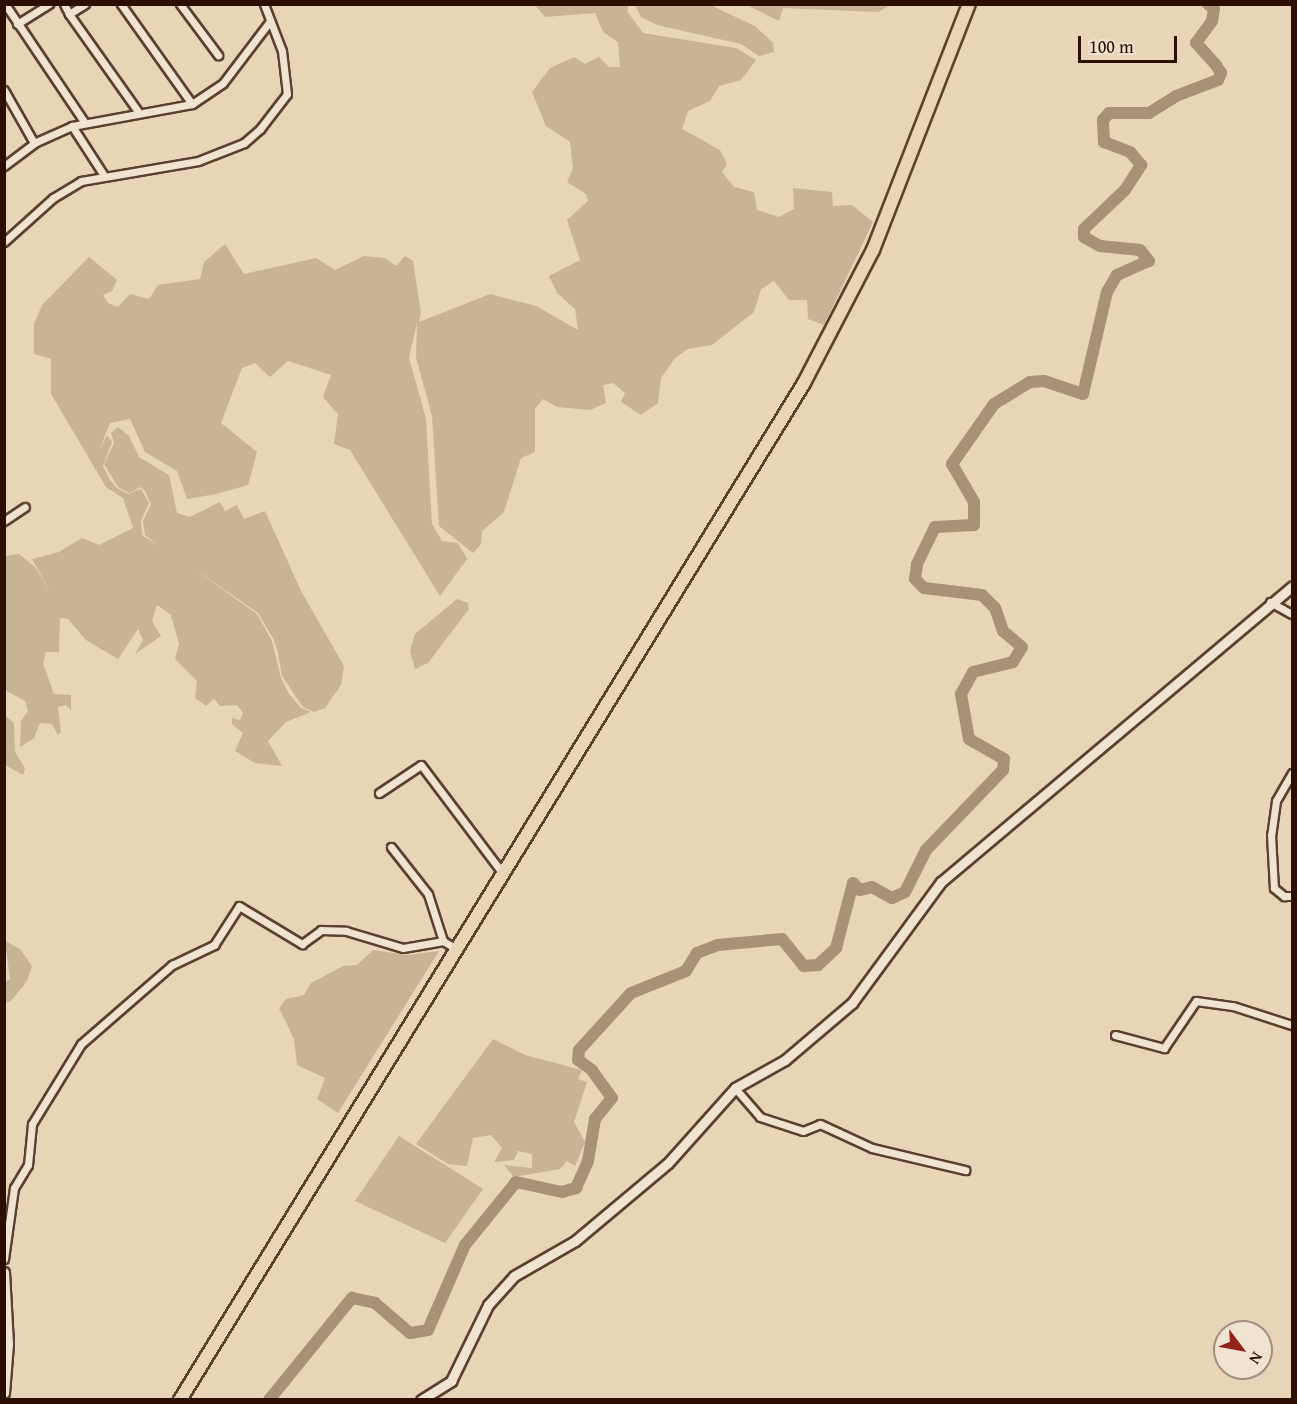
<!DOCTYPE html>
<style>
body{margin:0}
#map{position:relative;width:1297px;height:1404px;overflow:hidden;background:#e8d4b7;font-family:"Gentium Book Plus",serif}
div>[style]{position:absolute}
.green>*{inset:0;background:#c8b298}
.river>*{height:12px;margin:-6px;padding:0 6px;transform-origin:6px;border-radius:6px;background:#a89179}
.roads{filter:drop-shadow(2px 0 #5b402f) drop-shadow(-2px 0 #5b402f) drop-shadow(0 2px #5b402f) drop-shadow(0 -2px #5b402f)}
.street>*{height:7px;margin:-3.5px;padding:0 3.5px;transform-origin:3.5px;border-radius:3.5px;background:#f0e3d0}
.secondary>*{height:9px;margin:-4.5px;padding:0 4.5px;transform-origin:4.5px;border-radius:4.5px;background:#f0e3d0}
.highway>*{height:12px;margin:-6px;padding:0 6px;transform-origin:6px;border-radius:6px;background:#e8d4b7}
span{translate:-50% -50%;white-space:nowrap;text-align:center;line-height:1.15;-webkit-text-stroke:5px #f0e3d0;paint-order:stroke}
.frame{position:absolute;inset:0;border:6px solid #2c0e02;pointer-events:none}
.north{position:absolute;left:1213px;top:1320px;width:60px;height:60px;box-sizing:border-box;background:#f0e3d0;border:2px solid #a28e7e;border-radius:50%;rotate:122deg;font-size:16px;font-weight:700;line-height:24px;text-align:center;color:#2c0e02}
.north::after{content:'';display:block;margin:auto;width:21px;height:27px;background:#8f2418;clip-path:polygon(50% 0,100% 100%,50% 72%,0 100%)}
.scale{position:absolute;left:1078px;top:36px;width:99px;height:27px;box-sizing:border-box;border:3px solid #2c0e02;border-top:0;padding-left:8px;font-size:18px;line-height:21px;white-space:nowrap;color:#2c0e02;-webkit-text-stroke:4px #f0e3d0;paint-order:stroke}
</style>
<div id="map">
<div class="green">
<div style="clip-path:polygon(635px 4px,710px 5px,755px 26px,773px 43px,774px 52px,759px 56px,741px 44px,657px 25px,641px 17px)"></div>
<div style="clip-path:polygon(535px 5px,629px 5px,627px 11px,643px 33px,736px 48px,756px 60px,741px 80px,719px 86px,710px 101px,688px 111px,682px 129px,720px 150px,727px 164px,722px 172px,734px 187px,754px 192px,757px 210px,779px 217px,794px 209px,793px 188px,832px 192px,833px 206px,852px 205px,873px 222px,824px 325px,808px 319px,807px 300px,789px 300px,774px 281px,761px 289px,754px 312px,712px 345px,688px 349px,675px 358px,661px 378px,658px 403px,641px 415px,621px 402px,625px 393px,613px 383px,603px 385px,606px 403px,590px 410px,557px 407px,543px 399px,535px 409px,535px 452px,521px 458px,504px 512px,482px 531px,481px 544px,473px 553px,439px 526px,432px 416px,416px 357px,417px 323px,409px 358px,426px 419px,432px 524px,442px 541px,458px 543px,467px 559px,440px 596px,350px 450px,334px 444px,338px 414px,323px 397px,331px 375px,288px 361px,270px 377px,255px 363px,242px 368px,221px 423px,257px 452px,248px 485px,216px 494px,187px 499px,177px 471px,145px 452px,130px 419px,110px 423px,98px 453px,107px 435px,112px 442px,103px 466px,110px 480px,117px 488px,128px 494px,141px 489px,149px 503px,141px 521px,142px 535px,159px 546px,145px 535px,143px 521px,151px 504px,145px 491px,141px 487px,129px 493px,118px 487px,104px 464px,114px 443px,111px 433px,118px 427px,129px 436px,139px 457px,169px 475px,177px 513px,190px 517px,220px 502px,225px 511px,237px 505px,244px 519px,265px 511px,301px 591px,344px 666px,341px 685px,325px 708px,314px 712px,303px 707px,282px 676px,278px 653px,274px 640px,258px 613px,189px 565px,257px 614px,272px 641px,281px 678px,289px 694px,301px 708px,311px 712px,286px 722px,268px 741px,282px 766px,255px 763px,235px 751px,243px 733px,232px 724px,232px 718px,240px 720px,243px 713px,237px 705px,220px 706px,214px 699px,206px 706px,195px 698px,197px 681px,175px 659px,179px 644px,171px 615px,157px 605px,152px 621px,161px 636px,135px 654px,143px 640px,138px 629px,118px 659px,86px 640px,68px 619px,60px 618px,59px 652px,46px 652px,43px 663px,54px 694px,71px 695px,71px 710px,66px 705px,58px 707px,61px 732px,58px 735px,52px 724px,40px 723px,34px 738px,20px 747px,21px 721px,28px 711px,25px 701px,5px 690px,5px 556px,19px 554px,36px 568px,53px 597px,32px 559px,59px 552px,82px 538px,99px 545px,133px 528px,123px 498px,106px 487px,51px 394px,51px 359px,34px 354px,34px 324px,42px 305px,89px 257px,117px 280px,112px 291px,103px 295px,108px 303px,118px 307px,130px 294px,149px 299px,158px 285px,200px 279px,204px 262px,225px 244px,244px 274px,316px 258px,335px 270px,364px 256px,385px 258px,396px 266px,405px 256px,413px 261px,421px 313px,419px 322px,490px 294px,536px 306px,578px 330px,575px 309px,557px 293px,549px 276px,580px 260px,567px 220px,588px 201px,586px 194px,567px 182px,573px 168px,570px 142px,546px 126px,532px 92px,550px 68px,574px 57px,585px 64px,599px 57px,609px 67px,620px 67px,618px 42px,603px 32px,595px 13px,545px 17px)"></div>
<div style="clip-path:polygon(747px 5px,890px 4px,890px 5px,878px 12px,783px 8px,779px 21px)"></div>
<div style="clip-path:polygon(457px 599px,468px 603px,469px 609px,428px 663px,415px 669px,410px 651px,415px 634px)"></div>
<div style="clip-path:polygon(5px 715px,14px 723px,15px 752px,25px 768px,23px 775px,5px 765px)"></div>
<div style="clip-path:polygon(5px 941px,20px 949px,32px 966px,27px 981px,11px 1001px,5px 1003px,5px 982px,10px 979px)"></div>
<div style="clip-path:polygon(373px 950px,408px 955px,439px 951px,338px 1113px,317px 1099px,325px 1078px,297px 1065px,294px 1039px,279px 1008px,286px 999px,304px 995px,311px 983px,343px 966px,357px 965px)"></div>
<div style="clip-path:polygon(493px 1039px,525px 1055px,582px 1070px,578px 1079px,587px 1082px,574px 1122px,585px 1142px,575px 1166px,567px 1161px,560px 1169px,514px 1177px,504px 1165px,532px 1168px,532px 1154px,518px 1151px,514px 1160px,494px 1162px,502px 1148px,491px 1135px,473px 1138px,467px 1166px,448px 1164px,416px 1144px)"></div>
<div style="clip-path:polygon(399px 1136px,483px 1189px,445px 1243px,355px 1201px)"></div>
</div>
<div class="river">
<div style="left:269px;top:1400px;width:132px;rotate:-50.9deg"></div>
<div style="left:352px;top:1298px;width:24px;rotate:12deg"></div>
<div style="left:375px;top:1303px;width:46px;rotate:40.6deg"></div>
<div style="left:410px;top:1333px;width:18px;rotate:-9deg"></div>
<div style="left:428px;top:1330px;width:93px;rotate:-66.5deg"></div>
<div style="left:465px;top:1245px;width:81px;rotate:-51deg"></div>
<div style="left:516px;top:1182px;width:47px;rotate:12.3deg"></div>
<div style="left:562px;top:1192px;width:15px;rotate:-16deg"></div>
<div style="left:576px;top:1188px;width:30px;rotate:-66deg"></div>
<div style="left:588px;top:1161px;width:43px;rotate:-80.5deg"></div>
<div style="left:595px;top:1119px;width:27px;rotate:-51deg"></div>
<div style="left:612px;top:1098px;width:34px;rotate:-126deg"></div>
<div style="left:592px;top:1070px;width:17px;rotate:-144deg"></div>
<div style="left:578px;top:1060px;width:10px;rotate:-84deg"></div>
<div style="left:579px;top:1050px;width:77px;rotate:-47.6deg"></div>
<div style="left:631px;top:993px;width:59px;rotate:-21.8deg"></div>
<div style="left:686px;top:971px;width:21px;rotate:-59deg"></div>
<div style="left:697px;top:953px;width:22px;rotate:-21deg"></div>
<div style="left:718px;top:945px;width:64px;rotate:-5.4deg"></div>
<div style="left:782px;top:939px;width:35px;rotate:51deg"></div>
<div style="left:804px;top:966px;width:14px;rotate:-4deg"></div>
<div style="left:818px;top:965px;width:25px;rotate:-43deg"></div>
<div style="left:836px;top:948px;width:67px;rotate:-75.3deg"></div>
<div style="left:853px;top:883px;width:10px;rotate:45deg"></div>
<div style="left:860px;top:890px;width:12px;rotate:-14deg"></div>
<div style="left:872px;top:887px;width:23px;rotate:29deg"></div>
<div style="left:892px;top:898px;width:14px;rotate:-25deg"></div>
<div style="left:905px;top:892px;width:47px;rotate:-63.4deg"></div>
<div style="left:926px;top:850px;width:111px;rotate:-46.1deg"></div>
<div style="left:1003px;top:770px;width:11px;rotate:-85deg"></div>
<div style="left:1004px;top:759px;width:40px;rotate:-150.3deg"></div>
<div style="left:969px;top:739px;width:46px;rotate:-100.1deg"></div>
<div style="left:961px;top:694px;width:25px;rotate:-61deg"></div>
<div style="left:973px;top:672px;width:41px;rotate:-14deg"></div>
<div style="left:1013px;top:662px;width:17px;rotate:-59deg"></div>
<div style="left:1022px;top:647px;width:25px;rotate:-140deg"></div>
<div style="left:1003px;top:631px;width:24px;rotate:-109deg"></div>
<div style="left:995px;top:608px;width:18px;rotate:-135deg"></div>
<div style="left:982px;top:595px;width:58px;rotate:-173.1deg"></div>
<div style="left:924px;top:588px;width:13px;rotate:-135deg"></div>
<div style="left:915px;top:579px;width:15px;rotate:-82deg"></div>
<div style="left:917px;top:564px;width:41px;rotate:-64.1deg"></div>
<div style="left:935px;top:527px;width:39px;rotate:-3deg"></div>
<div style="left:974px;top:525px;width:23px;rotate:-90deg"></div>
<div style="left:974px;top:502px;width:44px;rotate:-120.1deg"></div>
<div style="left:952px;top:464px;width:73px;rotate:-55deg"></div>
<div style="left:994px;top:404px;width:42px;rotate:-31.4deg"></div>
<div style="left:1030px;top:382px;width:14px;rotate:-4deg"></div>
<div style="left:1044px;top:381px;width:41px;rotate:18.4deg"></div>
<div style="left:1083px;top:394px;width:105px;rotate:-76.8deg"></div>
<div style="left:1107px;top:292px;width:20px;rotate:-60deg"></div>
<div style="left:1117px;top:275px;width:35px;rotate:-24deg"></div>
<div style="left:1149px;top:261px;width:14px;rotate:-129deg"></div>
<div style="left:1140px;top:250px;width:40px;rotate:-174.3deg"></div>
<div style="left:1100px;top:246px;width:18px;rotate:-151deg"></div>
<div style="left:1084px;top:237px;width:8px;rotate:-90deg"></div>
<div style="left:1084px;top:229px;width:57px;rotate:-43.6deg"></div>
<div style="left:1125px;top:190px;width:30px;rotate:-57deg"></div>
<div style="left:1141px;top:165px;width:17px;rotate:-130deg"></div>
<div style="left:1130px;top:152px;width:28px;rotate:-159deg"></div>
<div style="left:1104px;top:142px;width:22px;rotate:-93deg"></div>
<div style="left:1103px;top:120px;width:9px;rotate:-49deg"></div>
<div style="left:1109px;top:113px;width:40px"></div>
<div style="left:1149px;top:113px;width:32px;rotate:-32deg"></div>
<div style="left:1176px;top:96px;width:45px;rotate:-20.9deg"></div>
<div style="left:1218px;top:80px;width:8px;rotate:-67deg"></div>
<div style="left:1221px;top:73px;width:9px;rotate:-122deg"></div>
<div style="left:1216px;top:65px;width:30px;rotate:-132deg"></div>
<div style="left:1196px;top:43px;width:27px;rotate:-54deg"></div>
<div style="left:1212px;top:21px;width:12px;rotate:-81deg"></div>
<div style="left:1214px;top:9px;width:8px;rotate:-140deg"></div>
</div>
<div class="roads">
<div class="street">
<div style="left:5px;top:4px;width:143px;rotate:56.1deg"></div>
<div style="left:64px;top:4px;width:11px;rotate:63deg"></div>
<div style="left:69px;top:14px;width:19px;rotate:-32deg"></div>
<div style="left:180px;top:4px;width:64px;rotate:53.3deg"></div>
<div style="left:69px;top:14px;width:121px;rotate:54.7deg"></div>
<div style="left:17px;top:24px;width:38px;rotate:-32deg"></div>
<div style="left:4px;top:90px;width:61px;rotate:60.5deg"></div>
<div style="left:192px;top:104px;width:37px;rotate:-34deg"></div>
<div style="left:223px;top:83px;width:78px;rotate:-52.8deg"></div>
<div style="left:72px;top:126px;width:57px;rotate:57.1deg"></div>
<div style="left:4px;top:166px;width:38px;rotate:-37deg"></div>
<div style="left:34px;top:143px;width:42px;rotate:-24.1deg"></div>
<div style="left:72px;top:126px;width:122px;rotate:-10.4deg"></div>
<div style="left:192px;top:104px;width:123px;rotate:-125.4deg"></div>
<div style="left:4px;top:242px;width:66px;rotate:-41.9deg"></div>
<div style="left:53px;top:198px;width:33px;rotate:-31deg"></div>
<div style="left:81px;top:181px;width:119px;rotate:-9.7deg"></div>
<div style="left:198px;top:161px;width:49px;rotate:-21.4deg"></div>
<div style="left:244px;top:143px;width:21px;rotate:-41deg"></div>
<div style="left:260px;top:129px;width:44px;rotate:-52.4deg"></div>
<div style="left:287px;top:94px;width:43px;rotate:-96.6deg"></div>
<div style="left:282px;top:51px;width:50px;rotate:-111deg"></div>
<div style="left:4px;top:521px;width:25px;rotate:-34deg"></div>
<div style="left:1270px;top:602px;width:25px;rotate:29deg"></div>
<div style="left:1292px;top:773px;width:32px;rotate:120deg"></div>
<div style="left:1276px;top:801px;width:34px;rotate:98deg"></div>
<div style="left:1271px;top:835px;width:53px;rotate:86.8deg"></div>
<div style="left:1274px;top:888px;width:13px;rotate:39deg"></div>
<div style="left:1284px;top:896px;width:8px"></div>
<div style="left:379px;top:793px;width:50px;rotate:-33.7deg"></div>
<div style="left:421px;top:765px;width:138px;rotate:53deg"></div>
<div style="left:391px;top:847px;width:60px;rotate:51.8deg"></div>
<div style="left:428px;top:894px;width:49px;rotate:72.3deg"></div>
<div style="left:1115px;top:1035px;width:51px;rotate:14.9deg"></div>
<div style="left:1164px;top:1048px;width:57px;rotate:-55.8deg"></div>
<div style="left:1196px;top:1001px;width:37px;rotate:8deg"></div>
<div style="left:1233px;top:1006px;width:62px;rotate:17.9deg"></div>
<div style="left:735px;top:1088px;width:38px;rotate:49deg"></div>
<div style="left:760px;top:1117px;width:45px;rotate:18deg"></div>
<div style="left:803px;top:1131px;width:18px;rotate:-22deg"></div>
<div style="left:820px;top:1124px;width:57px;rotate:24.8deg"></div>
<div style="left:872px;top:1148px;width:96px;rotate:13.3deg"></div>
<div style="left:4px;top:1259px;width:72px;rotate:-82deg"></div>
<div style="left:14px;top:1188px;width:27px;rotate:-59deg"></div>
<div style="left:28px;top:1165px;width:41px;rotate:-84.4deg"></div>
<div style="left:32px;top:1124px;width:94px;rotate:-58.5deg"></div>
<div style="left:81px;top:1044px;width:121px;rotate:-41deg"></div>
<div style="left:172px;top:965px;width:47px;rotate:-25.5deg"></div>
<div style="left:214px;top:945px;width:46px;rotate:-57.3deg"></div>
<div style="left:239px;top:906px;width:74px;rotate:31.1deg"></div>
<div style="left:302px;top:944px;width:24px;rotate:-36deg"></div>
<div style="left:321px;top:930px;width:25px;rotate:2deg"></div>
<div style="left:346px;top:931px;width:59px;rotate:16.6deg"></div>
<div style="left:403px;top:948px;width:41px;rotate:-9.9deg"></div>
<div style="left:443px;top:941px;width:14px;rotate:30deg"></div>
</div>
<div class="secondary">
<div style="left:4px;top:1272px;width:72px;rotate:86.8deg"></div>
<div style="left:8px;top:1344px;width:49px;rotate:94.7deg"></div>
<div style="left:421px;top:1400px;width:36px;rotate:-32deg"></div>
<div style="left:451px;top:1381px;width:85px;rotate:-64deg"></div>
<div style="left:488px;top:1305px;width:39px;rotate:-48deg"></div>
<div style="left:514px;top:1276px;width:70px;rotate:-29.8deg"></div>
<div style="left:575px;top:1241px;width:121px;rotate:-40deg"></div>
<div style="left:668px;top:1163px;width:101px;rotate:-48.2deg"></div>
<div style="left:735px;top:1088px;width:57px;rotate:-29.2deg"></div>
<div style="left:785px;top:1060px;width:88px;rotate:-40.4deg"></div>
<div style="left:852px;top:1003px;width:150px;rotate:-53.7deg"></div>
<div style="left:941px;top:882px;width:459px;rotate:-40.1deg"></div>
</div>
<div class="highway">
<div style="left:180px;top:1400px;width:1193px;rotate:-58.47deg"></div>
<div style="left:804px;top:383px;width:150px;rotate:-62.6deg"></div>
<div style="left:873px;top:250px;width:264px;rotate:-68.7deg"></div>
</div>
</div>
<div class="frame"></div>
<div class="north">N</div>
<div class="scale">100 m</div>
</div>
